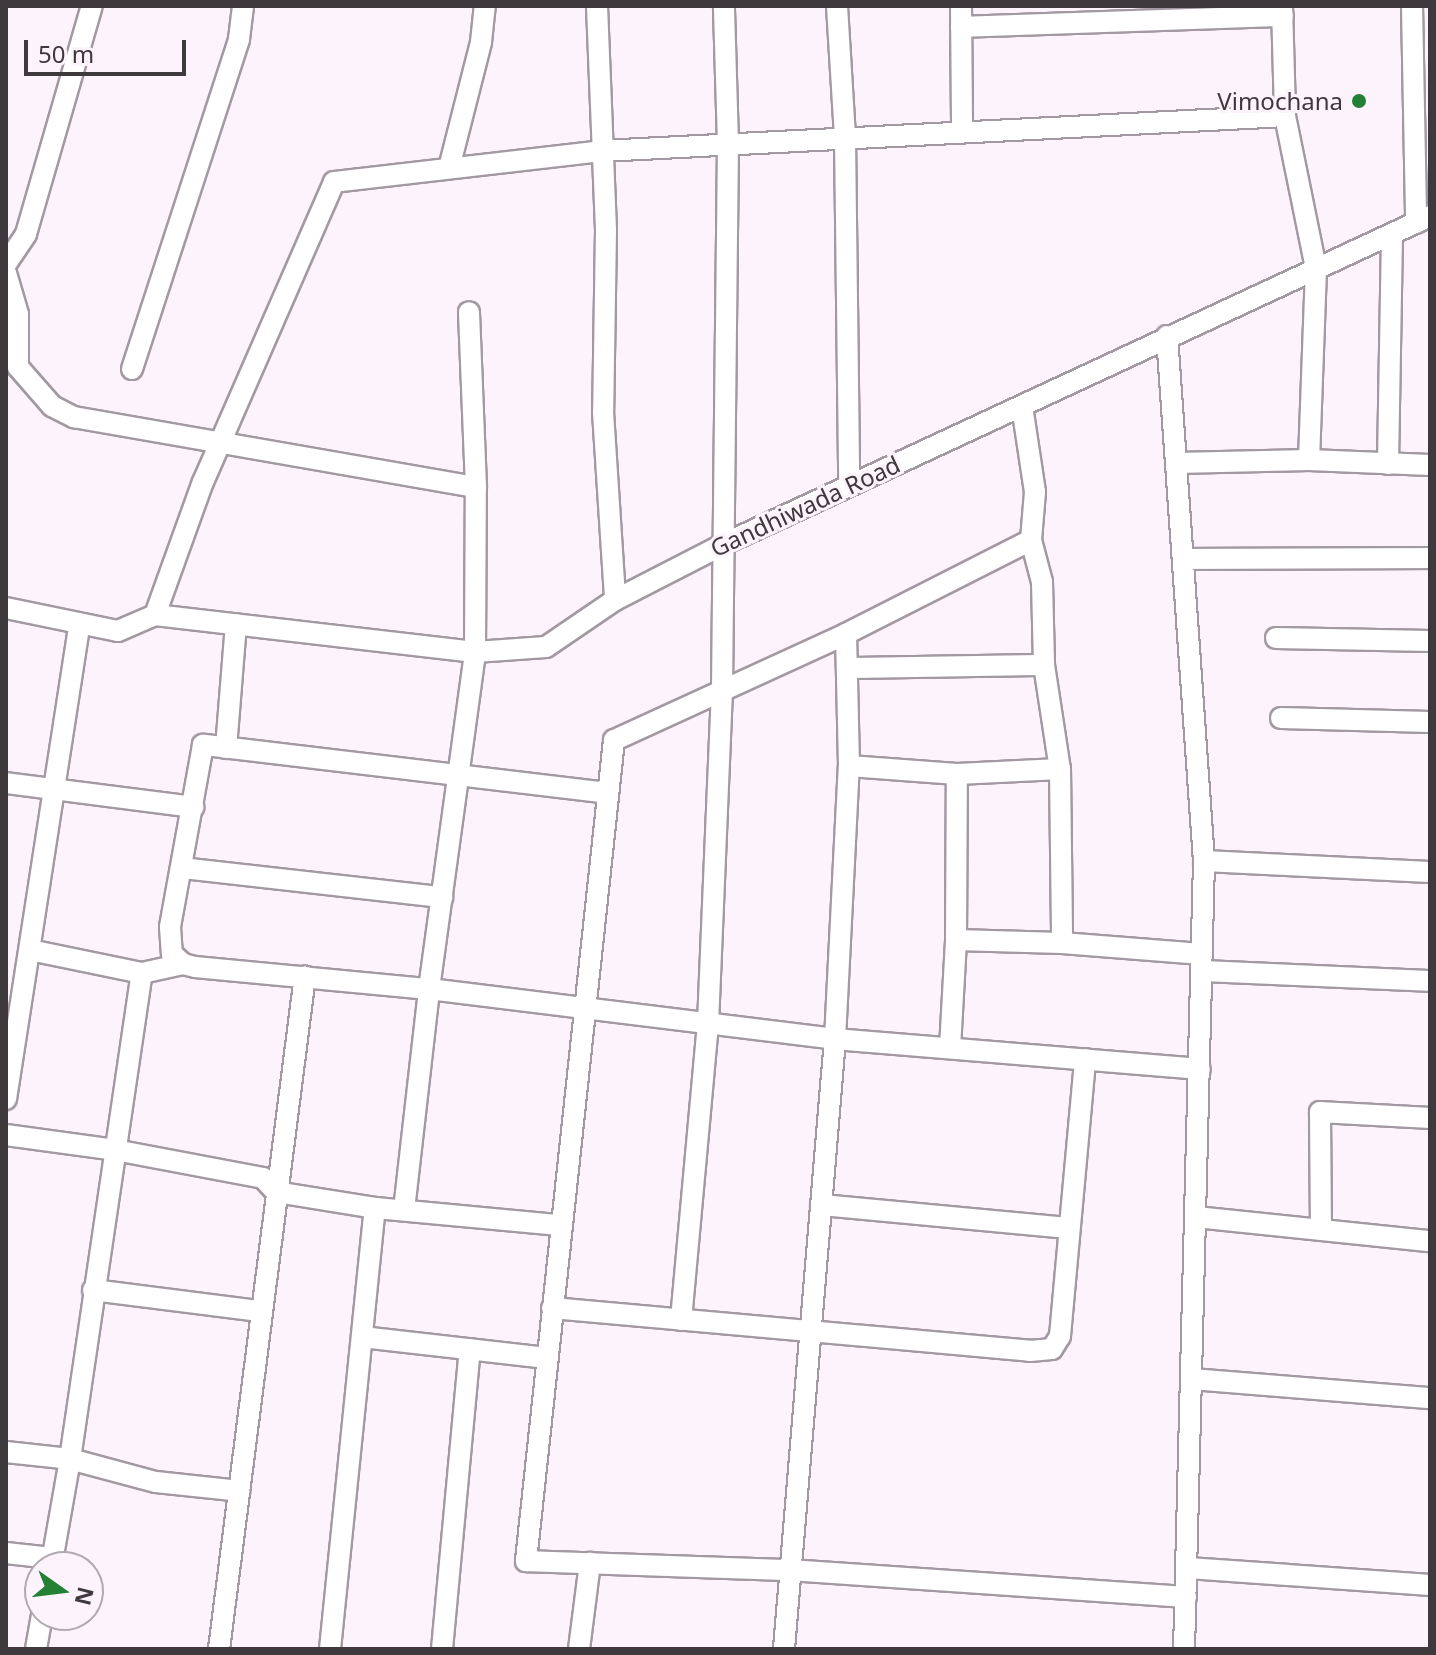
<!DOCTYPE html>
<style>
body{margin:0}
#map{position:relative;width:1436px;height:1655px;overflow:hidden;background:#fdf3fc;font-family:"Noto Sans",sans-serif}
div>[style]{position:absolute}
.roads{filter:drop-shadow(2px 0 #a299a2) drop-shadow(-2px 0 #a299a2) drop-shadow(0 2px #a299a2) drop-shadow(0 -2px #a299a2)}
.minor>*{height:20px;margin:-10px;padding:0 10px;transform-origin:10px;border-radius:10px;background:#fff}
.dots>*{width:22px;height:22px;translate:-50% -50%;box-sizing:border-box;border:4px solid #fdf3fc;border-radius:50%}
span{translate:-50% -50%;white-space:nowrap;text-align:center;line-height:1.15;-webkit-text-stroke:6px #fdf3fc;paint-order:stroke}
.poi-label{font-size:24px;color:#3d393d}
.right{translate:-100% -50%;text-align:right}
.street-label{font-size:24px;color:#3d393d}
.frame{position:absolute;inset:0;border:8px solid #3d393d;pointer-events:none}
.north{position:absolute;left:24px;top:1551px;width:80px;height:80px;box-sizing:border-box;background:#fdf3fc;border:2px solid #b0a9b0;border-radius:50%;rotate:104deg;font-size:22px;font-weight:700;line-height:32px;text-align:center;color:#3d393d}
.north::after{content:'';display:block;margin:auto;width:28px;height:36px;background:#228134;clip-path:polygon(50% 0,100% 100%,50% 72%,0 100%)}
.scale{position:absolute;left:24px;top:40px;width:162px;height:36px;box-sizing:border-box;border:4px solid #3d393d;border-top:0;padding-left:10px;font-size:24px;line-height:28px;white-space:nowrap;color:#3d393d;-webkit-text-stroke:6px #fdf3fc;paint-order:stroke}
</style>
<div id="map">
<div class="roads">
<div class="minor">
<div style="left:597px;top:6px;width:224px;rotate:87.7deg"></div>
<div style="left:606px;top:230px;width:182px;rotate:90.9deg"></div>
<div style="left:603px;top:412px;width:188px;rotate:86.3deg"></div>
<div style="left:837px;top:6px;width:131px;rotate:86.5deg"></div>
<div style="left:845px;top:137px;width:346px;rotate:89.3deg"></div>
<div style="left:961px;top:6px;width:126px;rotate:89.5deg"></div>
<div style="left:1282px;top:6px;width:110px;rotate:88.4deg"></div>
<div style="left:1285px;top:116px;width:156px;rotate:78.5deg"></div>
<div style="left:1316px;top:269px;width:191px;rotate:92.1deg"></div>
<div style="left:1412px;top:6px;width:217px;rotate:88.9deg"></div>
<div style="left:961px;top:27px;width:322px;rotate:-2deg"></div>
<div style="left:449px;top:168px;width:130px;rotate:-75.7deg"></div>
<div style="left:481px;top:42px;width:36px;rotate:-84deg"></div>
<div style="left:6px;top:264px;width:36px;rotate:-56deg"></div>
<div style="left:26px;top:234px;width:237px;rotate:-73.9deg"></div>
<div style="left:6px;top:273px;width:43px;rotate:73.7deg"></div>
<div style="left:18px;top:314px;width:53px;rotate:90deg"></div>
<div style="left:18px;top:367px;width:52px;rotate:48.9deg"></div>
<div style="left:52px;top:406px;width:25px;rotate:27deg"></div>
<div style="left:74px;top:417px;width:408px;rotate:9.9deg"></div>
<div style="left:1167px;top:336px;width:526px;rotate:85.97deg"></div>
<div style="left:1204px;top:861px;width:788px;rotate:91.45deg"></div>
<div style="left:132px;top:369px;width:347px;rotate:-72deg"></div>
<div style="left:239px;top:39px;width:33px;rotate:-83deg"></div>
<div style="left:1022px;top:406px;width:87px;rotate:81.4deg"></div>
<div style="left:1035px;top:492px;width:48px;rotate:94.8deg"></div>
<div style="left:1031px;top:540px;width:43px;rotate:75.3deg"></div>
<div style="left:1042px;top:582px;width:83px;rotate:88.6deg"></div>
<div style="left:1044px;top:665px;width:105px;rotate:81.3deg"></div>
<div style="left:1060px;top:769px;width:174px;rotate:89.3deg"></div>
<div style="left:1176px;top:463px;width:133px;rotate:-1.3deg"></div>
<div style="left:1309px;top:460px;width:121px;rotate:2.4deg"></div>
<div style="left:1388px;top:464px;width:230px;rotate:-89deg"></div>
<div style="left:1031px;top:540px;width:208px;rotate:153.1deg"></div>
<div style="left:846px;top:634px;width:255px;rotate:155.4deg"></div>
<div style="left:614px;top:740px;width:826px;rotate:96.12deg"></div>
<div style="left:526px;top:1561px;width:263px;rotate:2deg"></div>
<div style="left:789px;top:1570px;width:398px;rotate:3.9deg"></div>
<div style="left:1183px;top:559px;width:247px;rotate:-0.2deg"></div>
<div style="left:6px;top:608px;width:114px;rotate:11.6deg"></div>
<div style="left:118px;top:631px;width:40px;rotate:-23.4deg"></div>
<div style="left:155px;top:615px;width:141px;rotate:-70.2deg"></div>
<div style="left:203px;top:482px;width:327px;rotate:-66.4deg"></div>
<div style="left:334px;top:182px;width:270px;rotate:-6.6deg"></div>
<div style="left:602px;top:151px;width:684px;rotate:-2.93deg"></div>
<div style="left:155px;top:615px;width:322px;rotate:6.6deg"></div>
<div style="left:475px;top:652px;width:71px;rotate:-4deg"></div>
<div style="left:546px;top:647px;width:83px;rotate:-34.3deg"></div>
<div style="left:615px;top:600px;width:120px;rotate:-27.2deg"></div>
<div style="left:722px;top:545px;width:781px;rotate:-24.92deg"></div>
<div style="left:1276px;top:638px;width:154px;rotate:1.1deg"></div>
<div style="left:847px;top:668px;width:197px;rotate:-0.9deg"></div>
<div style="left:1281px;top:718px;width:149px;rotate:1.5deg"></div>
<div style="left:226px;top:748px;width:124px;rotate:-85.4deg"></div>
<div style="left:849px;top:766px;width:108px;rotate:4.2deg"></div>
<div style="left:957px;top:774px;width:103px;rotate:-2.8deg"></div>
<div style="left:6px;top:783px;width:189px;rotate:7.3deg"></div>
<div style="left:608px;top:793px;width:408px;rotate:-173.2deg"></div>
<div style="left:203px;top:745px;width:185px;rotate:100.3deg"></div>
<div style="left:170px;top:927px;width:27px;rotate:86deg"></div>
<div style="left:172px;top:954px;width:15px;rotate:42deg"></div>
<div style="left:183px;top:964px;width:12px;rotate:14deg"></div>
<div style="left:195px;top:967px;width:235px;rotate:5.4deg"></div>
<div style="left:429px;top:989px;width:409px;rotate:7deg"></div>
<div style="left:835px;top:1039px;width:366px;rotate:4.7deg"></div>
<div style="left:1204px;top:861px;width:226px;rotate:2.8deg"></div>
<div style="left:182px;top:868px;width:262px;rotate:6.4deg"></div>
<div style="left:956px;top:940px;width:106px;rotate:1.6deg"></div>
<div style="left:1062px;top:943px;width:140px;rotate:4.5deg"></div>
<div style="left:30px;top:950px;width:114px;rotate:11.6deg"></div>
<div style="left:142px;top:973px;width:42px;rotate:-12.4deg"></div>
<div style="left:1202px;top:971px;width:228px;rotate:2.5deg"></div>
<div style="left:950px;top:1048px;width:108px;rotate:-86.8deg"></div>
<div style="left:956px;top:940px;width:166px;rotate:-89.7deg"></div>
<div style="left:6px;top:1099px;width:480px;rotate:-81.2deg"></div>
<div style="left:6px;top:1135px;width:110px;rotate:7.8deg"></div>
<div style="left:115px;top:1150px;width:151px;rotate:10.7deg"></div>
<div style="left:263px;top:1178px;width:19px;rotate:47deg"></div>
<div style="left:276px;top:1192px;width:100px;rotate:9.2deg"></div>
<div style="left:375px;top:1208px;width:186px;rotate:5.3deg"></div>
<div style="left:821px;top:1205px;width:249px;rotate:5.3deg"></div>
<div style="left:404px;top:1210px;width:222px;rotate:-83.5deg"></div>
<div style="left:429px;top:989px;width:340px;rotate:-82.2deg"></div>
<div style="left:475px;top:652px;width:165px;rotate:-89.7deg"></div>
<div style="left:476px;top:487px;width:175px;rotate:-92.3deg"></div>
<div style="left:1196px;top:1217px;width:235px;rotate:5.9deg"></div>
<div style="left:1321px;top:1230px;width:118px;rotate:-90.5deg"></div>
<div style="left:1320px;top:1112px;width:110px;rotate:3.1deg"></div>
<div style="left:93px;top:1290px;width:168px;rotate:7.2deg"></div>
<div style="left:552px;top:1308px;width:480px;rotate:5.1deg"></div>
<div style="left:1030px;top:1351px;width:22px;rotate:-5deg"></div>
<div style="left:1052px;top:1349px;width:15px;rotate:-58deg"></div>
<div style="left:1060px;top:1336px;width:278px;rotate:-84.8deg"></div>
<div style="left:681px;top:1320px;width:297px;rotate:-84.8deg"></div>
<div style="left:708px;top:1024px;width:335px;rotate:-87.6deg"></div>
<div style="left:722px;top:689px;width:545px;rotate:-89.37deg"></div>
<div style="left:728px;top:144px;width:138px;rotate:-91.7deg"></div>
<div style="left:362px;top:1337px;width:186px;rotate:6.5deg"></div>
<div style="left:1192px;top:1379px;width:239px;rotate:4.6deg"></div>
<div style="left:6px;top:1452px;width:64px;rotate:6.2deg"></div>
<div style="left:70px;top:1459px;width:89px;rotate:15deg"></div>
<div style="left:156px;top:1482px;width:84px;rotate:6.1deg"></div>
<div style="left:6px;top:1553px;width:46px;rotate:6.2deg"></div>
<div style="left:51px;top:1567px;width:110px;rotate:-80deg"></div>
<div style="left:70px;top:1459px;width:491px;rotate:-81.6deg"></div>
<div style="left:1188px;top:1568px;width:243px;rotate:4deg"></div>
<div style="left:36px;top:1649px;width:35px;rotate:-80deg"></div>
<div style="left:219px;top:1649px;width:678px;rotate:-82.72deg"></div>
<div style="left:330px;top:1649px;width:443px;rotate:-84.2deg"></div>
<div style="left:442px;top:1649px;width:301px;rotate:-84.7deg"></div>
<div style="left:579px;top:1649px;width:87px;rotate:-82.7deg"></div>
<div style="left:784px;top:1649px;width:612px;rotate:-85.22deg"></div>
<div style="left:835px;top:1039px;width:273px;rotate:-87.1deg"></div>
<div style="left:849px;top:766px;width:132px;rotate:-91.3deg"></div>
</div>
</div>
<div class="dots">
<div style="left:1359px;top:101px;background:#228134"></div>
</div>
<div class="poi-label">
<span class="right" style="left:1343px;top:101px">Vimochana</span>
</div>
<div class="street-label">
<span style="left:805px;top:506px;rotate:-25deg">Gandhiwada Road</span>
</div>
<div class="frame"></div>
<div class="north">N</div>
<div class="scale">50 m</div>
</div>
